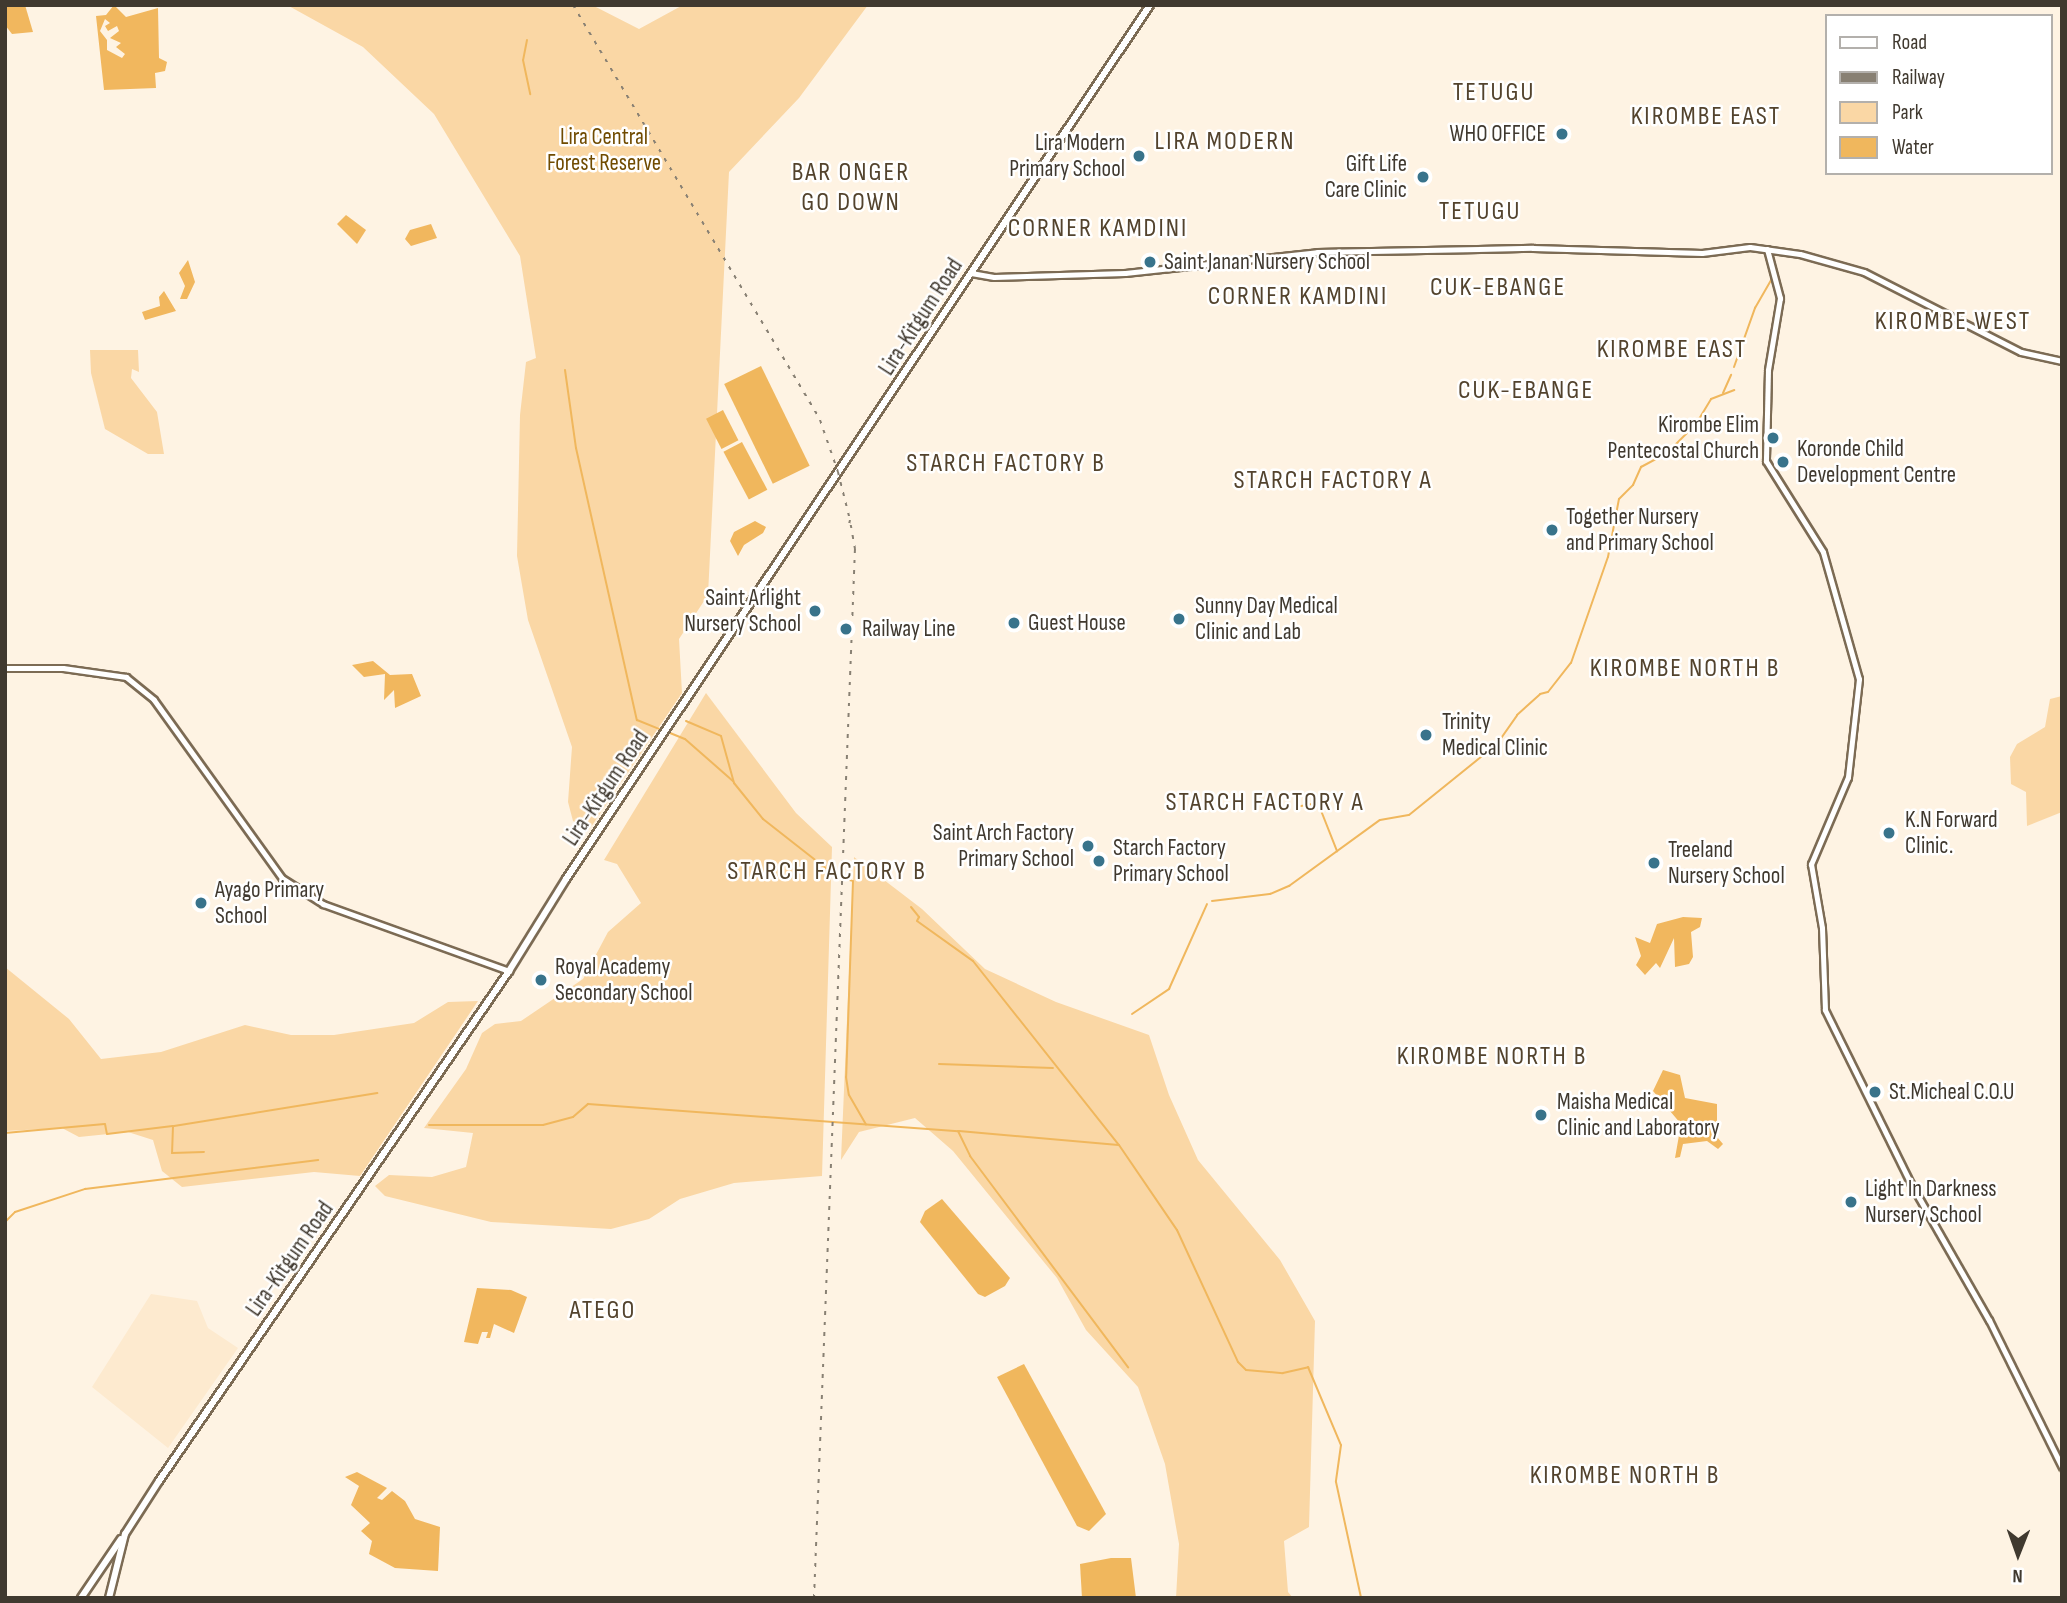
<!DOCTYPE html>
<style>
body{margin:0}
#map{position:relative;width:2067px;height:1603px;overflow:hidden;background:#fef3e3;font-family:"Sofia Sans Condensed",sans-serif}
div>[style]{position:absolute}
.built>*{inset:0;background:#fdeacf}
.green>*{inset:0;background:#fad7a5}
.forest>*{inset:0;background:#f1b75e}
.water>*{inset:0;background:#f0b75d;transform-origin:0 0}
.stream>*{height:2px;margin:-1px;padding:0 1px;transform-origin:1px;border-radius:1px;background:#f0b75d}
.roads{filter:drop-shadow(2px 0 #7c6b54) drop-shadow(-2px 0 #7c6b54) drop-shadow(0 2px #7c6b54) drop-shadow(0 -2px #7c6b54)}
.minor>*{height:5px;margin:-2.5px;padding:0 2.5px;transform-origin:2.5px;border-radius:2.5px;background:#fff}
.major>*{height:6px;margin:-3px;padding:0 3px;transform-origin:3px;border-radius:3px;background:#fff}
.rail>*{height:2px;margin-top:-1px;transform-origin:0;background:repeating-linear-gradient(90deg,#888073 0 3.5px,transparent 0 10.5px)}
.dots>*{width:19px;height:19px;translate:-50% -50%;box-sizing:border-box;border:4px solid #fff;border-radius:50%}
span{translate:-50% -50%;white-space:nowrap;text-align:center;line-height:1.15;-webkit-text-stroke:5px #fff;paint-order:stroke}
.poi-label{font-size:23px;color:#40392f}
.right{translate:-100% -50%;text-align:right}
.left{translate:0 -50%;text-align:left}
.park-label{font-size:23px;color:#704b00}
.street-label{font-size:23px;color:#40392f}
.quarter-label{font-size:26px;color:#53432d;letter-spacing:2px}
.frame{position:absolute;inset:0;border:7px solid #40392f;pointer-events:none}
.legend{position:absolute;left:1825px;top:14px;width:228px;height:161px;box-sizing:border-box;background:#fff;border:2px solid #b3b0ac;margin:0;padding:9px 12px;list-style:none;font-size:21px;color:#40392f}
.legend li{display:flex;align-items:center;gap:14px;height:35px}
.legend b{width:35px;border:2px solid #b3b0ac}
.north{position:absolute;left:1983px;top:1519px;width:70px;height:70px;-webkit-text-stroke:5px #fff;paint-order:stroke;rotate:181deg;font-size:19px;font-weight:700;line-height:28px;text-align:center;color:#40392f}
.north::after{content:'';display:block;margin:auto;width:24px;height:32px;background:#40392f;clip-path:polygon(50% 0,100% 100%,50% 72%,0 100%)}
</style>
<div id="map">
<div class="built">
<div style="clip-path:polygon(151px 1294px,197px 1301px,208px 1328px,238px 1348px,168px 1448px,92px 1387px)"></div>
</div>
<div class="green">
<div style="clip-path:polygon(287px 5px,592px 5px,639px 29px,683px 5px,868px 5px,799px 98px,729px 172px,708px 595px,679px 639px,682px 693px,589px 830px,573px 821px,568px 802px,572px 747px,528px 620px,517px 556px,520px 415px,526px 362px,536px 358px,520px 256px,434px 114px,363px 47px)"></div>
<div style="clip-path:polygon(90px 350px,138px 350px,139px 372px,132px 369px,131px 378px,157px 412px,164px 454px,148px 454px,105px 429px,91px 373px)"></div>
<div style="clip-path:polygon(706px 693px,796px 813px,832px 847px,822px 1176px,734px 1183px,680px 1199px,649px 1219px,611px 1229px,491px 1222px,385px 1196px,375px 1186px,389px 1175px,432px 1177px,466px 1167px,473px 1133px,424px 1128px,466px 1069px,482px 1033px,495px 1024px,521px 1021px,583px 979px,608px 932px,641px 903px,617px 864px,604px 860px)"></div>
<div style="clip-path:polygon(2062px 696px,2062px 812px,2027px 826px,2026px 792px,2011px 784px,2010px 757px,2017px 744px,2045px 727px,2050px 699px)"></div>
<div style="clip-path:polygon(854px 857px,922px 909px,985px 969px,1056px 1002px,1149px 1035px,1169px 1095px,1198px 1160px,1280px 1260px,1315px 1321px,1309px 1527px,1284px 1541px,1288px 1592px,1293px 1598px,1176px 1598px,1179px 1544px,1165px 1464px,1138px 1387px,1086px 1330px,1057px 1278px,953px 1151px,915px 1118px,859px 1132px,841px 1160px)"></div>
<div style="clip-path:polygon(5px 967px,69px 1019px,101px 1059px,161px 1052px,245px 1025px,291px 1035px,334px 1035px,414px 1023px,448px 1002px,478px 1001px,360px 1176px,314px 1172px,182px 1187px,162px 1171px,153px 1140px,128px 1132px,79px 1137px,62px 1128px,5px 1131px)"></div>
</div>
<div class="forest">
<div style="clip-path:polygon(25px 5px,33px 32px,12px 34px,5px 25px,7px 6px)"></div>
<div style="clip-path:polygon(evenodd,114px 5px,126px 17px,158px 8px,159px 58px,167px 62px,165px 71px,155px 73px,156px 88px,104px 90px,96px 16px,106px 15px,114px 5px,105px 19px,110px 23px,105px 26px,108px 31px,117px 26px,119px 31px,110px 38px,121px 43px,116px 47px,125px 54px,122px 58px,107px 50px,107px 40px,100px 31px,105px 19px)"></div>
<div style="clip-path:polygon(346px 215px,366px 230px,357px 244px,337px 224px)"></div>
<div style="clip-path:polygon(431px 224px,437px 238px,411px 246px,405px 239px,410px 230px)"></div>
<div style="clip-path:polygon(188px 260px,195px 282px,187px 299px,180px 299px,185px 286px,179px 273px)"></div>
<div style="clip-path:polygon(164px 291px,176px 311px,145px 320px,142px 312px,160px 306px,159px 297px)"></div>
<div style="clip-path:polygon(755px 521px,766px 527px,763px 533px,744px 545px,738px 556px,730px 541px,734px 532px)"></div>
<div style="clip-path:polygon(373px 661px,390px 675px,412px 674px,421px 696px,395px 708px,394px 690px,384px 700px,385px 674px,364px 677px,352px 665px)"></div>
<div style="clip-path:polygon(1683px 917px,1702px 918px,1700px 927px,1691px 932px,1693px 957px,1689px 964px,1675px 967px,1674px 938px,1660px 968px,1656px 963px,1645px 975px,1636px 965px,1641px 956px,1635px 937px,1650px 943px,1657px 924px)"></div>
<div style="clip-path:polygon(1663px 1070px,1680px 1075px,1685px 1098px,1717px 1104px,1717px 1137px,1723px 1144px,1718px 1149px,1707px 1141px,1683px 1144px,1680px 1157px,1675px 1158px,1681px 1124px,1653px 1091px)"></div>
<div style="clip-path:polygon(477px 1288px,511px 1290px,527px 1297px,514px 1333px,494px 1324px,490px 1338px,486px 1338px,488px 1332px,482px 1332px,478px 1344px,464px 1342px)"></div>
<div style="clip-path:polygon(357px 1472px,387px 1488px,377px 1498px,382px 1500px,392px 1491px,405px 1501px,415px 1519px,440px 1527px,438px 1571px,395px 1568px,369px 1554px,372px 1541px,361px 1531px,370px 1523px,351px 1505px,359px 1486px,345px 1477px)"></div>
</div>
<div class="water">
<div style="left:761px;top:366px;width:111px;height:41px;rotate:64deg"></div>
<div style="left:723px;top:410px;width:34px;height:19px;rotate:63deg"></div>
<div style="left:742px;top:442px;width:54px;height:21px;rotate:62deg"></div>
<div style="clip-path:polygon(942px 1199px,1010px 1278px,1005px 1286px,985px 1297px,978px 1294px,920px 1222px,925px 1211px)"></div>
<div style="clip-path:polygon(1024px 1364px,1106px 1514px,1089px 1531px,1077px 1526px,997px 1377px)"></div>
<div style="clip-path:polygon(1111px 1558px,1131px 1558px,1136px 1598px,1082px 1598px,1080px 1564px)"></div>
</div>
<div class="stream">
<div style="left:527px;top:40px;width:20px;rotate:101deg"></div>
<div style="left:523px;top:60px;width:35px;rotate:78deg"></div>
<div style="left:1734px;top:367px;width:63px;rotate:-70.4deg"></div>
<div style="left:1755px;top:308px;width:34px;rotate:-60deg"></div>
<div style="left:565px;top:370px;width:79px;rotate:82deg"></div>
<div style="left:576px;top:448px;width:279px;rotate:77.4deg"></div>
<div style="left:637px;top:720px;width:27px;rotate:22deg"></div>
<div style="left:1723px;top:393px;width:20px;rotate:-66deg"></div>
<div style="left:686px;top:721px;width:38px;rotate:23deg"></div>
<div style="left:721px;top:736px;width:49px;rotate:74.5deg"></div>
<div style="left:734px;top:783px;width:46px;rotate:51.1deg"></div>
<div style="left:763px;top:819px;width:94px;rotate:38.1deg"></div>
<div style="left:837px;top:877px;width:16px;rotate:14deg"></div>
<div style="left:853px;top:881px;width:196px;rotate:92deg"></div>
<div style="left:846px;top:1077px;width:18px;rotate:81deg"></div>
<div style="left:849px;top:1095px;width:34px;rotate:60deg"></div>
<div style="left:670px;top:733px;width:16px;rotate:22deg"></div>
<div style="left:685px;top:739px;width:64px;rotate:41.2deg"></div>
<div style="left:1301px;top:806px;width:17px;rotate:-10deg"></div>
<div style="left:1318px;top:803px;width:52px;rotate:68.4deg"></div>
<div style="left:1212px;top:901px;width:58px;rotate:-6.9deg"></div>
<div style="left:1270px;top:894px;width:21px;rotate:-23deg"></div>
<div style="left:1289px;top:886px;width:112px;rotate:-36deg"></div>
<div style="left:1380px;top:820px;width:29px;rotate:-10deg"></div>
<div style="left:1409px;top:815px;width:113px;rotate:-38.9deg"></div>
<div style="left:1497px;top:744px;width:35px;rotate:-55deg"></div>
<div style="left:1517px;top:715px;width:31px;rotate:-42deg"></div>
<div style="left:1540px;top:694px;width:8px;rotate:-14deg"></div>
<div style="left:1548px;top:692px;width:37px;rotate:-52deg"></div>
<div style="left:1571px;top:663px;width:112px;rotate:-70.8deg"></div>
<div style="left:1608px;top:557px;width:59px;rotate:-79.3deg"></div>
<div style="left:1619px;top:499px;width:20px;rotate:-45deg"></div>
<div style="left:1633px;top:485px;width:20px;rotate:-66deg"></div>
<div style="left:1641px;top:467px;width:30px;rotate:-28deg"></div>
<div style="left:1667px;top:453px;width:41px;rotate:-45deg"></div>
<div style="left:1696px;top:424px;width:29px;rotate:-59deg"></div>
<div style="left:1711px;top:399px;width:25px;rotate:-21deg"></div>
<div style="left:911px;top:907px;width:13px;rotate:51deg"></div>
<div style="left:919px;top:917px;width:4px;rotate:117deg"></div>
<div style="left:917px;top:921px;width:69px;rotate:35.5deg"></div>
<div style="left:973px;top:961px;width:235px;rotate:51.6deg"></div>
<div style="left:1119px;top:1145px;width:103px;rotate:55.7deg"></div>
<div style="left:1177px;top:1230px;width:145px;rotate:65.2deg"></div>
<div style="left:1238px;top:1362px;width:11px;rotate:45deg"></div>
<div style="left:1246px;top:1370px;width:37px;rotate:5deg"></div>
<div style="left:1283px;top:1373px;width:26px;rotate:-13deg"></div>
<div style="left:1308px;top:1367px;width:85px;rotate:67.1deg"></div>
<div style="left:1341px;top:1445px;width:37px;rotate:98deg"></div>
<div style="left:1336px;top:1482px;width:119px;rotate:77.8deg"></div>
<div style="left:1132px;top:1014px;width:45px;rotate:-34deg"></div>
<div style="left:1169px;top:989px;width:93px;rotate:-65.9deg"></div>
<div style="left:939px;top:1064px;width:114px;rotate:2deg"></div>
<div style="left:429px;top:1125px;width:114px"></div>
<div style="left:543px;top:1125px;width:31px;rotate:-15deg"></div>
<div style="left:573px;top:1117px;width:20px;rotate:-41deg"></div>
<div style="left:588px;top:1104px;width:371px;rotate:4.2deg"></div>
<div style="left:958px;top:1131px;width:28px;rotate:64deg"></div>
<div style="left:970px;top:1156px;width:264px;rotate:53.2deg"></div>
<div style="left:174px;top:1126px;width:206px;rotate:-9.2deg"></div>
<div style="left:959px;top:1131px;width:160px;rotate:5deg"></div>
<div style="left:5px;top:1133px;width:100px;rotate:-5.1deg"></div>
<div style="left:105px;top:1124px;width:10px;rotate:79deg"></div>
<div style="left:107px;top:1134px;width:66px;rotate:-6.9deg"></div>
<div style="left:173px;top:1126px;width:27px;rotate:92deg"></div>
<div style="left:172px;top:1153px;width:32px;rotate:-2deg"></div>
<div style="left:5px;top:1222px;width:14px;rotate:-45deg"></div>
<div style="left:15px;top:1212px;width:74px;rotate:-18.2deg"></div>
<div style="left:85px;top:1189px;width:235px;rotate:-7.1deg"></div>
</div>
<div class="roads">
<div class="minor">
<div style="left:1767px;top:249px;width:51px;rotate:75.1deg"></div>
<div style="left:1780px;top:298px;width:73px;rotate:99.5deg"></div>
<div style="left:1768px;top:370px;width:91px;rotate:91.3deg"></div>
<div style="left:1766px;top:461px;width:107px;rotate:57.9deg"></div>
<div style="left:1823px;top:552px;width:132px;rotate:74.2deg"></div>
<div style="left:1859px;top:679px;width:99px;rotate:96.4deg"></div>
<div style="left:1848px;top:777px;width:95px;rotate:113deg"></div>
<div style="left:1811px;top:864px;width:65px;rotate:80.2deg"></div>
<div style="left:1822px;top:928px;width:82px;rotate:87.9deg"></div>
<div style="left:1825px;top:1010px;width:194px;rotate:63.7deg"></div>
<div style="left:1911px;top:1184px;width:157px;rotate:60.2deg"></div>
<div style="left:1989px;top:1320px;width:164px;rotate:63.6deg"></div>
<div style="left:971px;top:273px;width:23px;rotate:10deg"></div>
<div style="left:994px;top:277px;width:131px;rotate:-1.7deg"></div>
<div style="left:1125px;top:273px;width:193px;rotate:-6.2deg"></div>
<div style="left:1317px;top:252px;width:216px;rotate:-1.1deg"></div>
<div style="left:1533px;top:248px;width:169px;rotate:1.7deg"></div>
<div style="left:1702px;top:253px;width:48px;rotate:-7.1deg"></div>
<div style="left:1750px;top:247px;width:50px;rotate:8deg"></div>
<div style="left:1800px;top:254px;width:66px;rotate:15.7deg"></div>
<div style="left:1864px;top:272px;width:176px;rotate:27deg"></div>
<div style="left:2021px;top:352px;width:42px;rotate:12.4deg"></div>
<div style="left:5px;top:668px;width:58px"></div>
<div style="left:63px;top:668px;width:64px;rotate:8.1deg"></div>
<div style="left:126px;top:677px;width:36px;rotate:39deg"></div>
<div style="left:154px;top:700px;width:219px;rotate:54.3deg"></div>
<div style="left:282px;top:878px;width:49px;rotate:32.4deg"></div>
<div style="left:323px;top:904px;width:198px;rotate:19.8deg"></div>
</div>
<div class="major">
<div style="left:81px;top:1598px;width:71px;rotate:-55.9deg"></div>
<div style="left:109px;top:1598px;width:66px;rotate:-76deg"></div>
<div style="left:125px;top:1534px;width:63px;rotate:-57.3deg"></div>
<div style="left:159px;top:1481px;width:619px;rotate:-55.54deg"></div>
<div style="left:509px;top:971px;width:108px;rotate:-58.2deg"></div>
<div style="left:566px;top:879px;width:1051px;rotate:-56.25deg"></div>
</div>
</div>
<div class="rail">
<div style="left:573px;top:5px;width:483px;rotate:59.2deg"></div>
<div style="left:820px;top:420px;width:55px;rotate:70.9deg"></div>
<div style="left:838px;top:472px;width:49px;rotate:76deg"></div>
<div style="left:850px;top:520px;width:9px;rotate:103deg"></div>
<div style="left:814px;top:1598px;width:973px;rotate:-87.76deg"></div>
<div style="left:852px;top:626px;width:77px;rotate:-87.8deg"></div>
<div style="left:855px;top:549px;width:29px;rotate:-100deg"></div>
</div>
<div class="dots">
<div style="left:1562px;top:134px;background:#38738b"></div>
<div style="left:1139px;top:156px;background:#38738b"></div>
<div style="left:1423px;top:177px;background:#38738b"></div>
<div style="left:1150px;top:262px;background:#38738b"></div>
<div style="left:1773px;top:438px;background:#38738b"></div>
<div style="left:1783px;top:462px;background:#38738b"></div>
<div style="left:1552px;top:530px;background:#38738b"></div>
<div style="left:815px;top:611px;background:#38738b"></div>
<div style="left:1179px;top:619px;background:#38738b"></div>
<div style="left:1014px;top:623px;background:#38738b"></div>
<div style="left:846px;top:629px;background:#38738b"></div>
<div style="left:1426px;top:735px;background:#38738b"></div>
<div style="left:1889px;top:833px;background:#38738b"></div>
<div style="left:1088px;top:846px;background:#38738b"></div>
<div style="left:1099px;top:861px;background:#38738b"></div>
<div style="left:1654px;top:863px;background:#38738b"></div>
<div style="left:201px;top:903px;background:#38738b"></div>
<div style="left:541px;top:980px;background:#38738b"></div>
<div style="left:1875px;top:1092px;background:#38738b"></div>
<div style="left:1541px;top:1115px;background:#38738b"></div>
<div style="left:1851px;top:1202px;background:#38738b"></div>
</div>
<div class="poi-label">
<span class="right" style="left:1546px;top:134px">WHO OFFICE</span>
<span class="right" style="left:1125px;top:156px">Lira Modern<br>Primary School</span>
<span class="right" style="left:1407px;top:177px">Gift Life<br>Care Clinic</span>
<span class="left" style="left:1164px;top:262px">Saint Janan Nursery School</span>
<span class="right" style="left:1759px;top:438px">Kirombe Elim<br>Pentecostal Church</span>
<span class="left" style="left:1797px;top:462px">Koronde Child<br>Development Centre</span>
<span class="left" style="left:1566px;top:530px">Together Nursery<br>and Primary School</span>
<span class="right" style="left:801px;top:611px">Saint Arlight<br>Nursery School</span>
<span class="left" style="left:1195px;top:619px">Sunny Day Medical<br>Clinic and Lab</span>
<span class="left" style="left:1028px;top:623px">Guest House</span>
<span class="left" style="left:862px;top:629px">Railway Line</span>
<span class="left" style="left:1442px;top:735px">Trinity<br>Medical Clinic</span>
<span class="left" style="left:1905px;top:833px">K.N Forward<br>Clinic.</span>
<span class="right" style="left:1074px;top:846px">Saint Arch Factory<br>Primary School</span>
<span class="left" style="left:1113px;top:861px">Starch Factory<br>Primary School</span>
<span class="left" style="left:1668px;top:863px">Treeland<br>Nursery School</span>
<span class="left" style="left:215px;top:903px">Ayago Primary<br>School</span>
<span class="left" style="left:555px;top:980px">Royal Academy<br>Secondary School</span>
<span class="left" style="left:1889px;top:1092px">St.Micheal C.O.U</span>
<span class="left" style="left:1557px;top:1115px">Maisha Medical<br>Clinic and Laboratory</span>
<span class="left" style="left:1865px;top:1202px">Light In Darkness<br>Nursery School</span>
</div>
<div class="park-label">
<span style="left:604px;top:150px">Lira Central<br>Forest Reserve</span>
</div>
<div class="street-label">
<span style="left:921px;top:317px;rotate:-57deg">Lira-Kitgum Road</span>
<span style="left:606px;top:788px;rotate:-56deg">Lira-Kitgum Road</span>
<span style="left:290px;top:1259px;rotate:-55deg">Lira-Kitgum Road</span>
</div>
<div class="quarter-label">
<span style="left:1494px;top:93px">TETUGU</span>
<span style="left:1706px;top:117px">KIROMBE EAST</span>
<span style="left:1225px;top:142px">LIRA MODERN</span>
<span style="left:851px;top:188px">BAR ONGER<br>GO DOWN</span>
<span style="left:1480px;top:212px">TETUGU</span>
<span style="left:1098px;top:229px">CORNER KAMDINI</span>
<span style="left:1498px;top:288px">CUK-EBANGE</span>
<span style="left:1298px;top:297px">CORNER KAMDINI</span>
<span style="left:1953px;top:322px">KIROMBE WEST</span>
<span style="left:1672px;top:350px">KIROMBE EAST</span>
<span style="left:1526px;top:391px">CUK-EBANGE</span>
<span style="left:1006px;top:464px">STARCH FACTORY B</span>
<span style="left:1333px;top:481px">STARCH FACTORY A</span>
<span style="left:1685px;top:669px">KIROMBE NORTH B</span>
<span style="left:1265px;top:803px">STARCH FACTORY A</span>
<span style="left:827px;top:872px">STARCH FACTORY B</span>
<span style="left:1492px;top:1057px">KIROMBE NORTH B</span>
<span style="left:603px;top:1311px">ATEGO</span>
<span style="left:1625px;top:1476px">KIROMBE NORTH B</span>
</div>
<div class="frame"></div>
<ul class="legend">
<li><b style="height:9px;background:#fff"></b>Road</li>
<li><b style="height:9px;background:#888073"></b>Railway</li>
<li><b style="height:19px;background:#fad7a5"></b>Park</li>
<li><b style="height:19px;background:#f0b75d"></b>Water</li>
</ul>
<div class="north">N</div>
</div>
